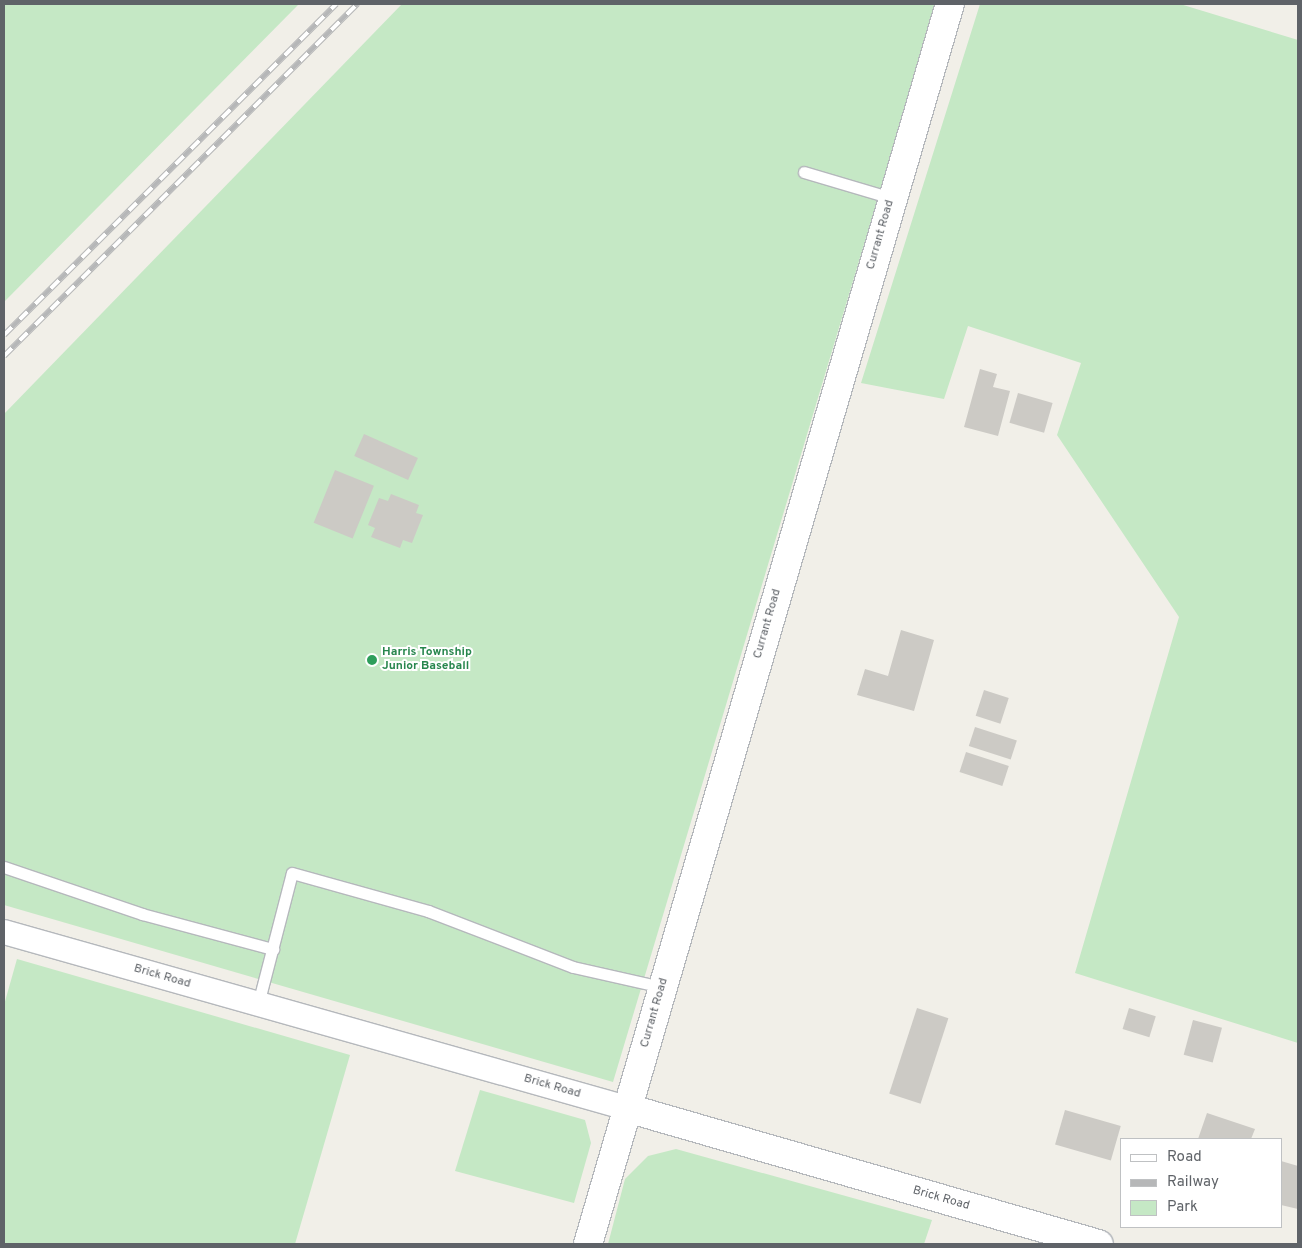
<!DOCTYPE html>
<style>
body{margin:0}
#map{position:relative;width:1302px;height:1248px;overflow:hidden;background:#f1efe8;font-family:Overpass,sans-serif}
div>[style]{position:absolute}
.green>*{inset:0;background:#c5e8c5}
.building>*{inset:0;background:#cccac5;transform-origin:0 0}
.roads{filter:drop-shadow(1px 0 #b5b8bc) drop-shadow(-1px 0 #b5b8bc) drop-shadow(0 1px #b5b8bc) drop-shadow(0 -1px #b5b8bc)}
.service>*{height:11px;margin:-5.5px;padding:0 5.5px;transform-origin:5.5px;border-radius:5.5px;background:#fff}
.minor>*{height:24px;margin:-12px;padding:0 12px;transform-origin:12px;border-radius:12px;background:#fff}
.tertiary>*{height:28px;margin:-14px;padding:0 14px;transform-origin:14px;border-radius:14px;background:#fff}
.rail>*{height:5.5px;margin-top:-2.75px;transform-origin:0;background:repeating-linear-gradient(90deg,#fff 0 11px,#b6b7b8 0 22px);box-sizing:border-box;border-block:1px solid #b6b7b8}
.dots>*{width:14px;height:14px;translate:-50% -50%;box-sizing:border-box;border:2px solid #fff;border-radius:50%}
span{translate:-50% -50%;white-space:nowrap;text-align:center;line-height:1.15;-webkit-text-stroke:4px #fff;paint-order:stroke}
.street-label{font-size:12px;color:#5f6368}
.leisure-label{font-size:12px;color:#27864d;font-weight:700}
.left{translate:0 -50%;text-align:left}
.frame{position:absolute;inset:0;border:5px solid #5f6368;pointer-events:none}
.legend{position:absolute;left:1120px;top:1138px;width:162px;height:90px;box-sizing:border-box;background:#fff;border:1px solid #bfc1c3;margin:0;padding:6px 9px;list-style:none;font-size:15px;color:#5f6368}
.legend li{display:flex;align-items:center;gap:10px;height:25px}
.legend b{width:25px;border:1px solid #bfc1c3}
</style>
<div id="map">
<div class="green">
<div style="clip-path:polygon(4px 4px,299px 4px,4px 302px)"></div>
<div style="clip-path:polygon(402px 4px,936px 4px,613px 1082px,4px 905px,4px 414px)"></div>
<div style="clip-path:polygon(980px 4px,1180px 4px,1298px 40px,1298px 1043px,1075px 973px,1179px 617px,1057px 435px,1081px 363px,968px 326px,944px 399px,861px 383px)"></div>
<div style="clip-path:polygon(17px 959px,350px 1055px,295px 1244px,4px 1244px,4px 1005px)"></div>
<div style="clip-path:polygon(480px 1090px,585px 1120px,591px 1143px,574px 1203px,455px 1171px)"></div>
<div style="clip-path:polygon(676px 1149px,932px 1220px,924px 1244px,608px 1244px,625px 1179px,648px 1156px)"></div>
</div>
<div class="building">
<div style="clip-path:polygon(980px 369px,997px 374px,993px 387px,1010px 391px,998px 436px,964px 427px)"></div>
<div style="left:1018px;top:393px;width:36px;height:31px;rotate:16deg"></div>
<div style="left:364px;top:434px;width:59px;height:24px;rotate:24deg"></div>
<div style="left:335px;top:470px;width:42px;height:57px;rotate:22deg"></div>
<div style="clip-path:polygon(391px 494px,419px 505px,416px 513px,423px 515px,412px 543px,403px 540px,400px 548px,371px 537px,375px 528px,368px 525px,379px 498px,388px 501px)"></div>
<div style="clip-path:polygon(901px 630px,934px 640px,914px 711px,857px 695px,865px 669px,888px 676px)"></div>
<div style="left:984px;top:690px;width:26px;height:27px;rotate:18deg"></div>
<div style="left:975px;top:727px;width:44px;height:20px;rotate:18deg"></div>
<div style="left:966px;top:752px;width:45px;height:21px;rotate:18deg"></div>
<div style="left:917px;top:1008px;width:33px;height:90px;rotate:18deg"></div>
<div style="left:1129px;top:1008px;width:28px;height:22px;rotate:17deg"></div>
<div style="left:1193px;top:1020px;width:30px;height:36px;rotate:15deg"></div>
<div style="left:1065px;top:1110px;width:58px;height:36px;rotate:16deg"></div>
<div style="clip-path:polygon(1207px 1113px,1255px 1129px,1251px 1139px,1198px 1139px)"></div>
<div style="clip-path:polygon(1281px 1161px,1298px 1166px,1298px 1209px,1281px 1205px)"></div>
</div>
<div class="roads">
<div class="service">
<div style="left:804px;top:172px;width:92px;rotate:16.5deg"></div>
<div style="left:4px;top:867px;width:146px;rotate:18.8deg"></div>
<div style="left:142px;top:914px;width:136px;rotate:15deg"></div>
<div style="left:258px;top:1004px;width:135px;rotate:-75.5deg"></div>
<div style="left:292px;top:873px;width:141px;rotate:15.6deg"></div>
<div style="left:428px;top:911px;width:155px;rotate:21.1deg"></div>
<div style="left:573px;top:967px;width:91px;rotate:12.7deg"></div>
</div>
<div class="minor">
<div style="left:4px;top:932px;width:647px;rotate:15.78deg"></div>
</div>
<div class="tertiary">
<div style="left:627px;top:1108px;width:491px;rotate:16.1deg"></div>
<div style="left:588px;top:1244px;width:1292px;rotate:-73.73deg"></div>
</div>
</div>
<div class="rail">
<div style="left:4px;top:335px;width:469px;rotate:-44.9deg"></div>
<div style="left:4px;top:356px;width:499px;rotate:-44.9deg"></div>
</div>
<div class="dots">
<div style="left:372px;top:660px;background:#2e9e5b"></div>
</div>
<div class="street-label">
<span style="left:881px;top:235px;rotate:-74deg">Currant Road</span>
<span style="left:768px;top:624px;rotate:-74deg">Currant Road</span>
<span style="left:162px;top:977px;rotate:16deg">Brick Road</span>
<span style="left:655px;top:1013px;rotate:-74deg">Currant Road</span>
<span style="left:552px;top:1087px;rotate:16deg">Brick Road</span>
<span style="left:941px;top:1199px;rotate:16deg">Brick Road</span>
</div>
<div class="leisure-label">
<span class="left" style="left:382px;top:660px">Harris Township<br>Junior Baseball</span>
</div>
<div class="frame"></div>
<ul class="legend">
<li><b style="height:6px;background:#fff"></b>Road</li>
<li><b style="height:6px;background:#b6b7b8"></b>Railway</li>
<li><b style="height:14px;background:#c5e8c5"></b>Park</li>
</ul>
</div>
